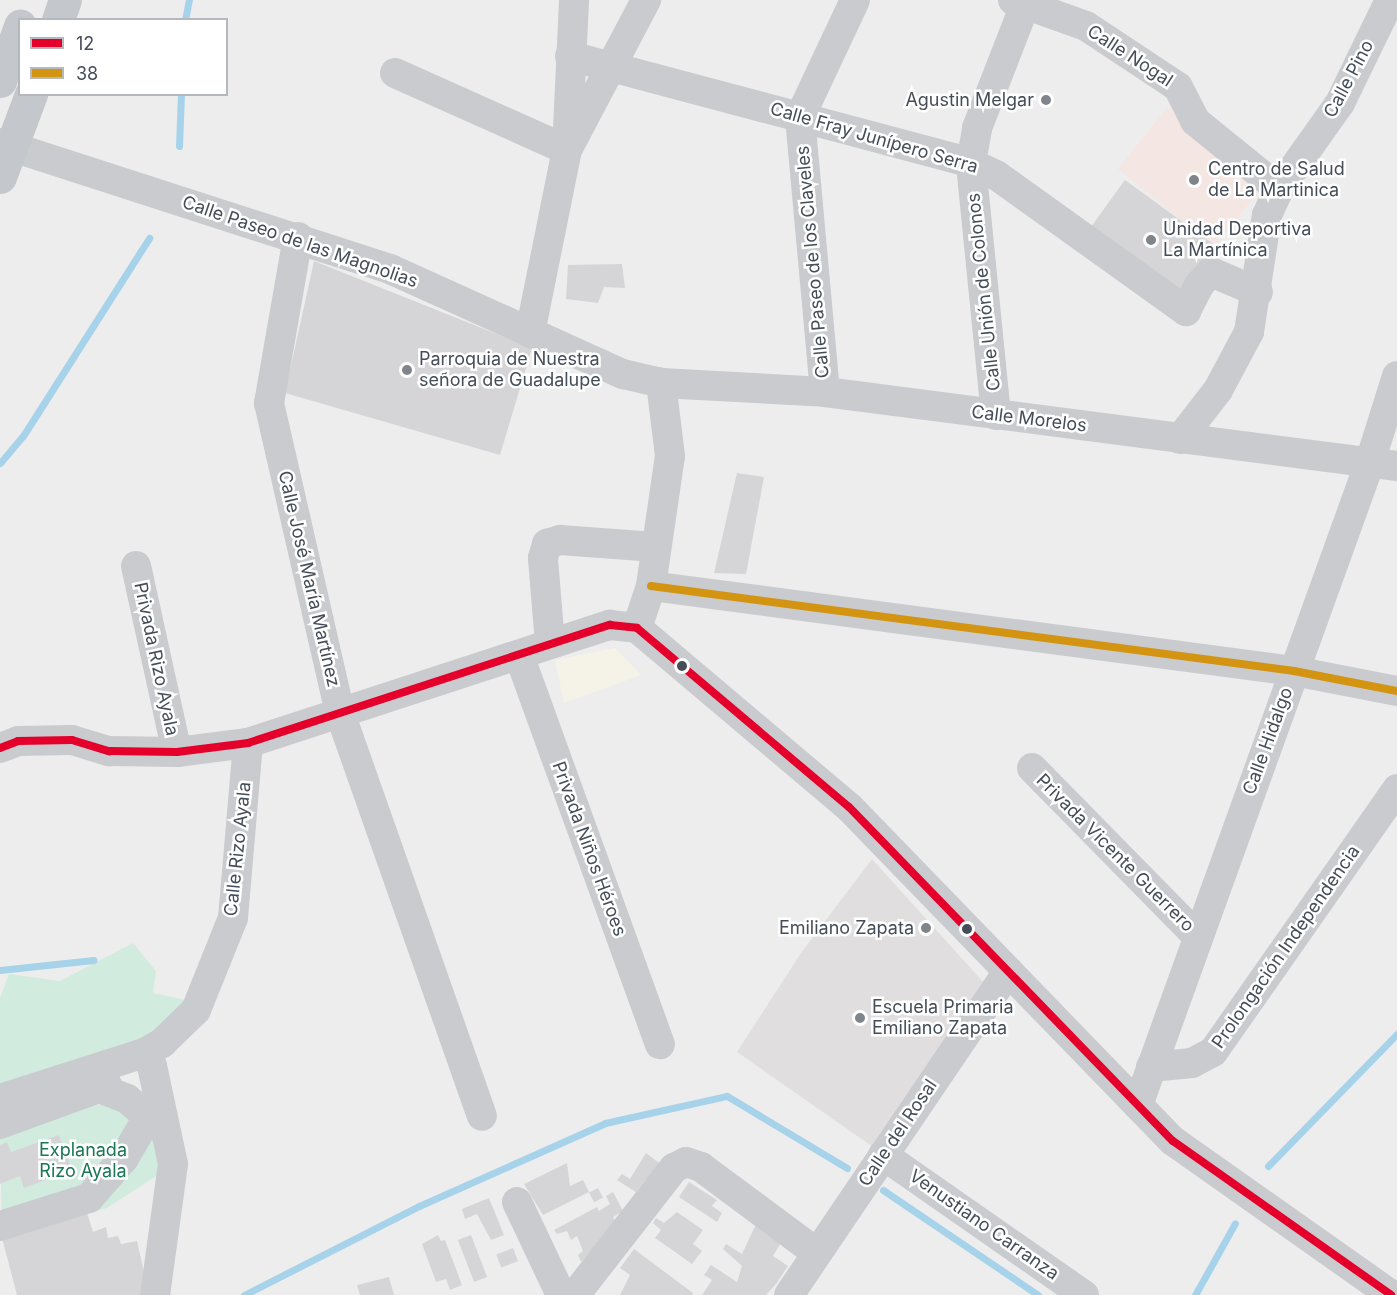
<!DOCTYPE html>
<meta charset="utf-8">
<style>
body{margin:0}
#map{position:relative;width:1397px;height:1295px;overflow:hidden;background:#eeeded;font-family:Inter,sans-serif}
div>[style]{position:absolute}
.commercial>*{inset:0;background:#f5f2e8}
.education>*{inset:0;background:#e0dede}
.medical>*{inset:0;background:#f4e6e3;transform-origin:0 0}
.green>*{inset:0;background:#d1ecdf}
.stream>*{height:7px;margin:-3.5px;padding:0 3.5px;transform-origin:3.5px;border-radius:3.5px;background:#a7d3ea}
.building>*{inset:0;background:#d5d5d7;transform-origin:0 0}
.minor>*{height:30px;margin:-15px;padding:0 15px;transform-origin:15px;border-radius:15px;background:#c9cbce}
.major>*{height:33px;margin:-16.5px;padding:0 16.5px;transform-origin:16.5px;border-radius:16.5px;background:#c4c7cb}
.bus-1>*{height:8px;margin:-4px;padding:0 4px;transform-origin:4px;border-radius:4px;background:#e4002b}
.bus-2>*{height:8px;margin:-4px;padding:0 4px;transform-origin:4px;border-radius:4px;background:#d39412}
.dots>*{width:16px;height:16px;translate:-50% -50%;box-sizing:border-box;border:3px solid #fff;border-radius:50%}
span{translate:-50% -50%;white-space:nowrap;text-align:center;line-height:1.15;-webkit-text-stroke:5px #fff;paint-order:stroke}
.street-label{font-size:18px;color:#454d58}
.poi-label{font-size:18px;color:#454d58}
.right{translate:-100% -50%;text-align:right}
.left{translate:0 -50%;text-align:left}
.park-label{font-size:18px;color:#197653}
.legend{position:absolute;left:18px;top:18px;width:210px;height:78px;box-sizing:border-box;background:#fff;border:2px solid #b5b8bc;margin:0;padding:8px 10px;list-style:none;font-size:18px;color:#454d58}
.legend li{display:flex;align-items:center;gap:12px;height:30px}
.legend b{width:30px;border:2px solid #b5b8bc}
</style>
<div id="map">
<div class="commercial">
<div style="clip-path:polygon(615px 648px,641px 675px,564px 703px,555px 660px)"></div>
</div>
<div class="education">
<div style="clip-path:polygon(872px 859px,985px 984px,873px 1147px,737px 1052px,801px 953px)"></div>
</div>
<div class="medical">
<div style="left:1167px;top:108px;width:124px;height:78px;rotate:39deg"></div>
</div>
<div class="green">
<div style="clip-path:polygon(133px 943px,156px 971px,153px 993px,186px 1000px,160px 1035px,0 1089px,0 998px,9px 974px,60px 981px)"></div>
<div style="clip-path:polygon(91px 1104px,120px 1107px,143px 1119px,167px 1169px,107px 1208px,2px 1238px,0 1137px)"></div>
</div>
<div class="stream">
<div style="left:185px;top:20px;width:20px;rotate:-79deg"></div>
<div style="left:179px;top:146px;width:52px;rotate:-87.8deg"></div>
<div style="left:0;top:463px;width:35px;rotate:-50deg"></div>
<div style="left:23px;top:436px;width:235px;rotate:-57.5deg"></div>
<div style="left:0;top:970px;width:94px;rotate:-6.1deg"></div>
<div style="left:1268px;top:1166px;width:185px;rotate:-45.7deg"></div>
<div style="left:883px;top:1190px;width:187px;rotate:34.1deg"></div>
<div style="left:244px;top:1295px;width:196px;rotate:-27deg"></div>
<div style="left:419px;top:1206px;width:204px;rotate:-24deg"></div>
<div style="left:605px;top:1123px;width:125px;rotate:-12.5deg"></div>
<div style="left:727px;top:1096px;width:140px;rotate:31deg"></div>
<div style="left:1195px;top:1295px;width:82px;rotate:-60.9deg"></div>
</div>
<div class="building">
<div style="left:1125px;top:180px;width:112px;height:66px;rotate:36deg"></div>
<div style="clip-path:polygon(314px 261px,532px 348px,500px 455px,285px 393px)"></div>
<div style="clip-path:polygon(622px 264px,625px 288px,604px 287px,598px 303px,566px 299px,568px 265px)"></div>
<div style="clip-path:polygon(737px 473px,764px 477px,746px 574px,714px 573px)"></div>
<div style="clip-path:polygon(59px 1135px,72px 1170px,24px 1188px,20px 1176px,0 1184px,0 1145px,7px 1142px,11px 1152px)"></div>
<div style="clip-path:polygon(646px 1153px,662px 1165px,650px 1182px,646px 1179px,636px 1192px,617px 1180px,622px 1174px,630px 1179px)"></div>
<div style="clip-path:polygon(567px 1163px,570px 1186px,583px 1180px,589px 1192px,543px 1215px,524px 1184px)"></div>
<div style="clip-path:polygon(689px 1182px,717px 1200px,712px 1206px,722px 1213px,717px 1222px,679px 1197px)"></div>
<div style="left:598px;top:1188px;width:11px;height:10px;rotate:63deg"></div>
<div style="clip-path:polygon(613px 1192px,623px 1211px,613px 1217px,617px 1224px,581px 1262px,578px 1255px,583px 1251px,577px 1236px,571px 1240px,567px 1231px,557px 1234px,554px 1230px,597px 1207px,599px 1211px,610px 1204px,606px 1196px)"></div>
<div style="clip-path:polygon(489px 1198px,504px 1235px,491px 1240px,477px 1214px,465px 1219px,462px 1209px)"></div>
<div style="clip-path:polygon(677px 1212px,703px 1230px,693px 1244px,702px 1251px,692px 1264px,655px 1238px,661px 1230px,653px 1223px,656px 1218px,664px 1223px)"></div>
<div style="clip-path:polygon(87px 1213px,93px 1232px,106px 1227px,108px 1238px,118px 1236px,121px 1244px,137px 1241px,149px 1295px,17px 1295px,2px 1238px)"></div>
<div style="clip-path:polygon(756px 1224px,782px 1241px,773px 1256px,788px 1266px,776px 1284px,766px 1295px,702px 1295px,712px 1280px,704px 1275px,711px 1265px,737px 1282px,742px 1266px,723px 1249px,726px 1244px,742px 1254px)"></div>
<div style="clip-path:polygon(438px 1235px,441px 1241px,445px 1240px,462px 1285px,450px 1290px,446px 1279px,436px 1282px,422px 1244px)"></div>
<div style="left:471px;top:1235px;width:45px;height:14px;rotate:69deg"></div>
<div style="left:513px;top:1248px;width:14px;height:18px;rotate:69deg"></div>
<div style="clip-path:polygon(634px 1249px,693px 1293px,692px 1295px,620px 1295px,630px 1275px,620px 1268px)"></div>
<div style="clip-path:polygon(389px 1277px,394px 1295px,360px 1295px,357px 1285px)"></div>
</div>
<div class="minor">
<div style="left:1013px;top:0;width:77px;rotate:19.6deg"></div>
<div style="left:1086px;top:26px;width:110px;rotate:33.5deg"></div>
<div style="left:1178px;top:87px;width:38px;rotate:63deg"></div>
<div style="left:1195px;top:121px;width:108px;rotate:39deg"></div>
<div style="left:570px;top:56px;width:415px;rotate:14.9deg"></div>
<div style="left:971px;top:163px;width:28px;rotate:26deg"></div>
<div style="left:996px;top:175px;width:234px;rotate:35.6deg"></div>
<div style="left:1186px;top:311px;width:29px;rotate:-63deg"></div>
<div style="left:1199px;top:285px;width:18px;rotate:-47deg"></div>
<div style="left:1211px;top:272px;width:51px;rotate:23.1deg"></div>
<div style="left:395px;top:73px;width:188px;rotate:24.1deg"></div>
<div style="left:567px;top:150px;width:170px;rotate:-62.2deg"></div>
<div style="left:0;top:143px;width:410px;rotate:17.9deg"></div>
<div style="left:390px;top:269px;width:256px;rotate:24.3deg"></div>
<div style="left:623px;top:374px;width:39px;rotate:13deg"></div>
<div style="left:661px;top:383px;width:164px;rotate:3.1deg"></div>
<div style="left:825px;top:392px;width:577px;rotate:7.37deg"></div>
<div style="left:298px;top:237px;width:169px;rotate:99.9deg"></div>
<div style="left:269px;top:403px;width:318px;rotate:77.1deg"></div>
<div style="left:340px;top:713px;width:427px;rotate:70.6deg"></div>
<div style="left:530px;top:333px;width:187px;rotate:-78.6deg"></div>
<div style="left:567px;top:150px;width:150px;rotate:-87.3deg"></div>
<div style="left:825px;top:392px;width:276px;rotate:-95.2deg"></div>
<div style="left:800px;top:117px;width:129px;rotate:-64.8deg"></div>
<div style="left:996px;top:415px;width:253px;rotate:-95.7deg"></div>
<div style="left:971px;top:163px;width:36px;rotate:-80deg"></div>
<div style="left:977px;top:128px;width:137px;rotate:-68.7deg"></div>
<div style="left:1180px;top:439px;width:62px;rotate:-52.2deg"></div>
<div style="left:1218px;top:390px;width:66px;rotate:-61.9deg"></div>
<div style="left:1249px;top:332px;width:118px;rotate:-81.3deg"></div>
<div style="left:1267px;top:215px;width:29px;rotate:-65deg"></div>
<div style="left:1279px;top:189px;width:105px;rotate:-54.7deg"></div>
<div style="left:1340px;top:103px;width:108px;rotate:-64.1deg"></div>
<div style="left:136px;top:566px;width:190px;rotate:77.6deg"></div>
<div style="left:651px;top:586px;width:649px;rotate:7.53deg"></div>
<div style="left:1294px;top:671px;width:105px;rotate:11deg"></div>
<div style="left:637px;top:628px;width:44px;rotate:-71.6deg"></div>
<div style="left:651px;top:586px;width:131px;rotate:-81.7deg"></div>
<div style="left:670px;top:456px;width:74px;rotate:-97deg"></div>
<div style="left:550px;top:644px;width:86px;rotate:-94.7deg"></div>
<div style="left:543px;top:558px;width:15px;rotate:-74deg"></div>
<div style="left:547px;top:544px;width:14px;rotate:-17deg"></div>
<div style="left:560px;top:540px;width:96px;rotate:4.2deg"></div>
<div style="left:519px;top:655px;width:414px;rotate:70.1deg"></div>
<div style="left:0;top:748px;width:19px;rotate:-21deg"></div>
<div style="left:18px;top:741px;width:54px;rotate:-1.1deg"></div>
<div style="left:72px;top:740px;width:39px;rotate:17deg"></div>
<div style="left:109px;top:751px;width:68px;rotate:0.8deg"></div>
<div style="left:177px;top:752px;width:72px;rotate:-7.2deg"></div>
<div style="left:248px;top:743px;width:381px;rotate:-18.1deg"></div>
<div style="left:610px;top:625px;width:27px;rotate:6deg"></div>
<div style="left:637px;top:628px;width:277px;rotate:40.2deg"></div>
<div style="left:849px;top:807px;width:465px;rotate:45.9deg"></div>
<div style="left:1173px;top:1141px;width:267px;rotate:35.2deg"></div>
<div style="left:1032px;top:768px;width:237px;rotate:45.5deg"></div>
<div style="left:144px;top:1053px;width:15px;rotate:58deg"></div>
<div style="left:152px;top:1066px;width:100px;rotate:77.9deg"></div>
<div style="left:173px;top:1164px;width:132px;rotate:97.8deg"></div>
<div style="left:1151px;top:1067px;width:41px;rotate:-5.6deg"></div>
<div style="left:1192px;top:1063px;width:24px;rotate:-28deg"></div>
<div style="left:1213px;top:1052px;width:321px;rotate:-55deg"></div>
<div style="left:99px;top:1088px;width:30px;rotate:21deg"></div>
<div style="left:127px;top:1099px;width:48px;rotate:40deg"></div>
<div style="left:0;top:1099px;width:151px;rotate:-17.7deg"></div>
<div style="left:144px;top:1053px;width:21px;rotate:-29deg"></div>
<div style="left:162px;top:1043px;width:47px;rotate:-44.1deg"></div>
<div style="left:196px;top:1010px;width:99px;rotate:-68.1deg"></div>
<div style="left:233px;top:918px;width:176px;rotate:-85.1deg"></div>
<div style="left:1138px;top:1105px;width:684px;rotate:-70.16deg"></div>
<div style="left:1370px;top:462px;width:90px;rotate:-72.6deg"></div>
<div style="left:0;top:1124px;width:114px;rotate:-20deg"></div>
<div style="left:883px;top:1155px;width:245px;rotate:34.9deg"></div>
<div style="left:517px;top:1202px;width:103px;rotate:64.7deg"></div>
<div style="left:0;top:1226px;width:93px;rotate:-17.5deg"></div>
<div style="left:89px;top:1198px;width:53px;rotate:-48.8deg"></div>
<div style="left:124px;top:1158px;width:48px;rotate:-59.7deg"></div>
<div style="left:575px;top:1295px;width:161px;rotate:-52.1deg"></div>
<div style="left:674px;top:1168px;width:13px;rotate:-27deg"></div>
<div style="left:686px;top:1162px;width:16px;rotate:18deg"></div>
<div style="left:701px;top:1167px;width:144px;rotate:36.6deg"></div>
<div style="left:789px;top:1295px;width:391px;rotate:-55.9deg"></div>
</div>
<div class="major">
<div style="left:58px;top:20px;width:21px;rotate:-71deg"></div>
<div style="left:0;top:81px;width:59px;rotate:-70deg"></div>
<div style="left:0;top:177px;width:89px;rotate:-69.5deg"></div>
</div>
<div class="bus-1">
<div style="left:0;top:748px;width:19px;rotate:-21deg"></div>
<div style="left:18px;top:741px;width:54px;rotate:-1.1deg"></div>
<div style="left:72px;top:740px;width:39px;rotate:17deg"></div>
<div style="left:109px;top:751px;width:68px;rotate:0.8deg"></div>
<div style="left:177px;top:752px;width:72px;rotate:-7.2deg"></div>
<div style="left:248px;top:743px;width:381px;rotate:-18.1deg"></div>
<div style="left:610px;top:625px;width:27px;rotate:6deg"></div>
<div style="left:637px;top:628px;width:277px;rotate:40.2deg"></div>
<div style="left:849px;top:807px;width:465px;rotate:45.9deg"></div>
<div style="left:1173px;top:1141px;width:267px;rotate:35.2deg"></div>
</div>
<div class="bus-2">
<div style="left:651px;top:586px;width:649px;rotate:7.53deg"></div>
<div style="left:1294px;top:671px;width:105px;rotate:11deg"></div>
</div>
<div class="dots">
<div style="left:1046px;top:100px;background:#80858c"></div>
<div style="left:1194px;top:180px;background:#80858c"></div>
<div style="left:1151px;top:240px;background:#80858c"></div>
<div style="left:407px;top:370px;background:#80858c"></div>
<div style="left:682px;top:666px;background:#454d58"></div>
<div style="left:926px;top:928px;background:#80858c"></div>
<div style="left:967px;top:929px;background:#454d58"></div>
<div style="left:860px;top:1018px;background:#80858c"></div>
</div>
<div class="street-label">
<span style="left:1130px;top:56px;rotate:33deg">Calle Nogal</span>
<span style="left:1349px;top:79px;rotate:-62deg">Calle Pino</span>
<span style="left:874px;top:138px;rotate:16deg">Calle Fray Junípero Serra</span>
<span style="left:300px;top:242px;rotate:19deg">Calle Paseo de las Magnolias</span>
<span style="left:813px;top:262px;rotate:-95deg">Calle Paseo de los Claveles</span>
<span style="left:984px;top:292px;rotate:-96deg">Calle Unión de Colonos</span>
<span style="left:1029px;top:419px;rotate:7deg">Calle Morelos</span>
<span style="left:309px;top:579px;rotate:77deg">Calle José María Martínez</span>
<span style="left:156px;top:659px;rotate:78deg">Privada Rizo Ayala</span>
<span style="left:1268px;top:741px;rotate:-70deg">Calle Hidalgo</span>
<span style="left:238px;top:849px;rotate:-84deg">Calle Rizo Ayala</span>
<span style="left:589px;top:849px;rotate:70deg">Privada Niños Héroes</span>
<span style="left:1115px;top:853px;rotate:45deg">Privada Vicente Guerrero</span>
<span style="left:1286px;top:947px;rotate:-55deg">Prolongación Independencia</span>
<span style="left:898px;top:1133px;rotate:-56deg">Calle del Rosal</span>
<span style="left:984px;top:1225px;rotate:35deg">Venustiano Carranza</span>
</div>
<div class="poi-label">
<span class="right" style="left:1034px;top:100px">Agustin Melgar</span>
<span class="left" style="left:1208px;top:180px">Centro de Salud<br>de La Martinica</span>
<span class="left" style="left:1163px;top:240px">Unidad Deportiva<br>La Martínica</span>
<span class="left" style="left:419px;top:370px">Parroquia de Nuestra<br>señora de Guadalupe</span>
<span class="right" style="left:914px;top:928px">Emiliano Zapata</span>
<span class="left" style="left:872px;top:1018px">Escuela Primaria<br>Emiliano Zapata</span>
</div>
<div class="park-label">
<span style="left:83px;top:1161px">Explanada<br>Rizo Ayala</span>
</div>
<ul class="legend">
<li><b style="height:8px;background:#e4002b"></b>12</li>
<li><b style="height:8px;background:#d39412"></b>38</li>
</ul>
</div>
